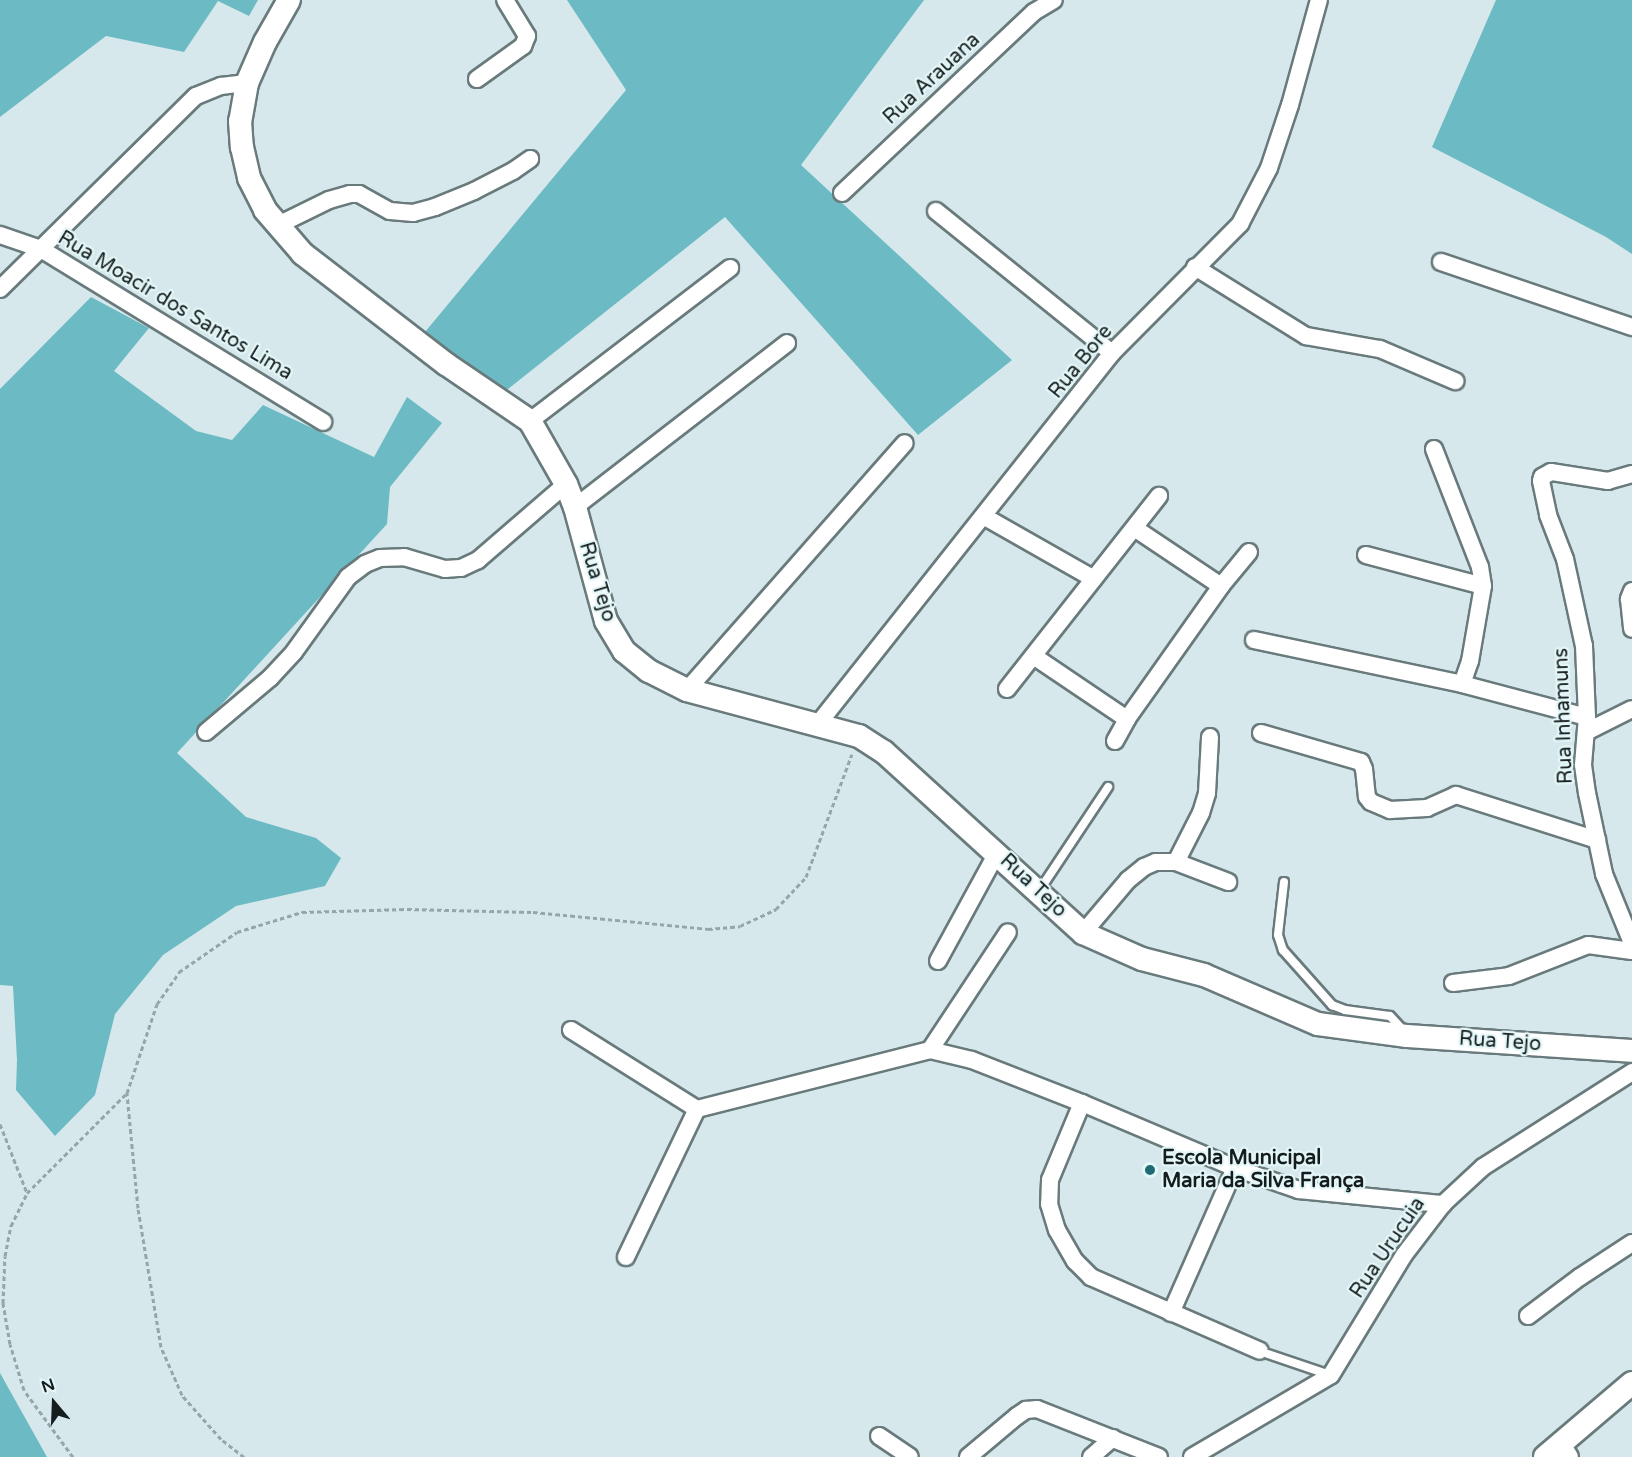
<!DOCTYPE html>
<meta charset="utf-8">
<style>
body{margin:0}
#map{position:relative;width:1632px;height:1457px;overflow:hidden;background:#d6e8eb;font-family:"Varela Round",sans-serif}
div>[style]{position:absolute}
.forest>*{inset:0;background:#6cbbc4}
.path>*{height:3px;margin-top:-1.5px;transform-origin:0;background:repeating-linear-gradient(90deg,#96a5a7 0 4.5px,transparent 0 7.5px)}
.roads{filter:drop-shadow(2px 0 #697a7c) drop-shadow(-2px 0 #697a7c) drop-shadow(0 2px #697a7c) drop-shadow(0 -2px #697a7c)}
.lane>*{height:8px;margin:-4px;padding:0 4px;transform-origin:4px;border-radius:4px;background:#fff}
.street>*{height:16px;margin:-8px;padding:0 8px;transform-origin:8px;border-radius:8px;background:#fff}
.secondary>*{height:22px;margin:-11px;padding:0 11px;transform-origin:11px;border-radius:11px;background:#fff}
.dots>*{width:16px;height:16px;translate:-50% -50%;box-sizing:border-box;border:3px solid #e3f6f8;border-radius:50%}
span{translate:-50% -50%;white-space:nowrap;text-align:center;line-height:1.15;-webkit-text-stroke:4.5px #e3f6f8;paint-order:stroke}
.street-label{font-size:20px;color:#161d1e}
.poi-label{font-size:20px;color:#161d1e;font-weight:700}
.left{translate:0 -50%;text-align:left}
.north{position:absolute;left:24px;top:1373px;width:60px;height:60px;-webkit-text-stroke:4px #e3f6f8;paint-order:stroke;rotate:341deg;font-size:16px;font-weight:700;line-height:24px;text-align:center;color:#161d1e}
.north::after{content:'';display:block;margin:auto;width:21px;height:27px;background:#161d1e;clip-path:polygon(50% 0,100% 100%,50% 72%,0 100%)}
</style>
<div id="map">
<div class="forest">
<div style="clip-path:polygon(0 0,258px 0,249px 16px,218px 1px,184px 52px,106px 36px,0 117px)"></div>
<div style="clip-path:polygon(567px 0,924px 0,801px 165px,1012px 360px,918px 435px,725px 217px,503px 393px,420px 338px,626px 90px)"></div>
<div style="clip-path:polygon(1496px 0,1632px 0,1632px 254px,1606px 237px,1432px 147px)"></div>
<div style="clip-path:polygon(91px 297px,149px 328px,114px 371px,196px 431px,232px 440px,263px 405px,374px 457px,407px 397px,442px 423px,390px 487px,387px 524px,177px 753px,246px 817px,316px 838px,341px 858px,325px 886px,236px 906px,163px 955px,115px 1014px,95px 1095px,55px 1136px,16px 1090px,17px 1060px,13px 986px,0 985px,0 389px)"></div>
<div style="clip-path:polygon(0 1373px,47px 1457px,0 1457px)"></div>
</div>
<div class="path">
<div style="left:0;top:1124px;width:74px;rotate:68.6deg"></div>
<div style="left:73px;top:1457px;width:83px;rotate:-126.2deg"></div>
<div style="left:24px;top:1390px;width:48px;rotate:-106.9deg"></div>
<div style="left:10px;top:1344px;width:42px;rotate:-99.7deg"></div>
<div style="left:3px;top:1303px;width:47px;rotate:-87.6deg"></div>
<div style="left:5px;top:1256px;width:31px;rotate:-79deg"></div>
<div style="left:11px;top:1226px;width:37px;rotate:-64deg"></div>
<div style="left:27px;top:1193px;width:141px;rotate:-45deg"></div>
<div style="left:244px;top:1457px;width:29px;rotate:-142deg"></div>
<div style="left:221px;top:1439px;width:59px;rotate:-131.6deg"></div>
<div style="left:182px;top:1395px;width:52px;rotate:-113.6deg"></div>
<div style="left:161px;top:1347px;width:141px;rotate:-99.4deg"></div>
<div style="left:138px;top:1208px;width:116px;rotate:-95.5deg"></div>
<div style="left:127px;top:1093px;width:94px;rotate:-71.4deg"></div>
<div style="left:157px;top:1004px;width:39px;rotate:-55deg"></div>
<div style="left:179px;top:972px;width:70px;rotate:-34.6deg"></div>
<div style="left:237px;top:932px;width:68px;rotate:-17.1deg"></div>
<div style="left:302px;top:912px;width:105px;rotate:-1.6deg"></div>
<div style="left:407px;top:909px;width:126px;rotate:1.4deg"></div>
<div style="left:533px;top:912px;width:176px;rotate:5.5deg"></div>
<div style="left:708px;top:929px;width:32px;rotate:-5deg"></div>
<div style="left:740px;top:926px;width:40px;rotate:-25deg"></div>
<div style="left:776px;top:909px;width:44px;rotate:-46.8deg"></div>
<div style="left:806px;top:877px;width:131px;rotate:-69.5deg"></div>
</div>
<div class="roads">
<div class="lane">
<div style="left:1284px;top:882px;width:53px;rotate:96.5deg"></div>
<div style="left:1278px;top:935px;width:16px;rotate:72deg"></div>
<div style="left:1283px;top:950px;width:74px;rotate:48.3deg"></div>
<div style="left:1332px;top:1005px;width:14px;rotate:21deg"></div>
<div style="left:1345px;top:1010px;width:45px;rotate:7.6deg"></div>
<div style="left:1390px;top:1016px;width:21px;rotate:47deg"></div>
<div style="left:1039px;top:891px;width:125px;rotate:-56.4deg"></div>
<div style="left:1268px;top:1354px;width:65px;rotate:18.7deg"></div>
</div>
<div class="street">
<div style="left:477px;top:79px;width:57px;rotate:-35.7deg"></div>
<div style="left:523px;top:46px;width:11px;rotate:-68deg"></div>
<div style="left:527px;top:36px;width:42px;rotate:-121.4deg"></div>
<div style="left:842px;top:193px;width:264px;rotate:-43.3deg"></div>
<div style="left:1034px;top:12px;width:23px;rotate:-31deg"></div>
<div style="left:936px;top:211px;width:226px;rotate:38.9deg"></div>
<div style="left:276px;top:226px;width:59px;rotate:-26.1deg"></div>
<div style="left:329px;top:200px;width:22px;rotate:-16deg"></div>
<div style="left:350px;top:194px;width:9px"></div>
<div style="left:359px;top:194px;width:35px;rotate:29deg"></div>
<div style="left:390px;top:211px;width:23px;rotate:5deg"></div>
<div style="left:413px;top:213px;width:23px;rotate:-15deg"></div>
<div style="left:435px;top:207px;width:42px;rotate:-22.3deg"></div>
<div style="left:474px;top:191px;width:44px;rotate:-27.1deg"></div>
<div style="left:513px;top:171px;width:21px;rotate:-35deg"></div>
<div style="left:0;top:235px;width:43px;rotate:18.9deg"></div>
<div style="left:41px;top:249px;width:331px;rotate:31.5deg"></div>
<div style="left:1441px;top:262px;width:202px;rotate:18.8deg"></div>
<div style="left:1195px;top:267px;width:131px;rotate:31.9deg"></div>
<div style="left:1306px;top:336px;width:75px;rotate:10deg"></div>
<div style="left:1380px;top:349px;width:82px;rotate:23.1deg"></div>
<div style="left:0;top:289px;width:275px;rotate:-44.6deg"></div>
<div style="left:196px;top:96px;width:27px;rotate:-22deg"></div>
<div style="left:221px;top:86px;width:26px;rotate:-7deg"></div>
<div style="left:530px;top:421px;width:252px;rotate:-37.4deg"></div>
<div style="left:1434px;top:449px;width:127px;rotate:68.7deg"></div>
<div style="left:1480px;top:567px;width:19px;rotate:81deg"></div>
<div style="left:1483px;top:586px;width:76px;rotate:99.8deg"></div>
<div style="left:1470px;top:661px;width:24px;rotate:109deg"></div>
<div style="left:1632px;top:474px;width:25px;rotate:164deg"></div>
<div style="left:1608px;top:481px;width:58px;rotate:-171deg"></div>
<div style="left:1551px;top:472px;width:10px;rotate:151deg"></div>
<div style="left:1542px;top:477px;width:4px;rotate:104deg"></div>
<div style="left:1541px;top:481px;width:35px;rotate:78deg"></div>
<div style="left:1548px;top:515px;width:47px;rotate:68.9deg"></div>
<div style="left:1565px;top:559px;width:89px;rotate:77.7deg"></div>
<div style="left:1584px;top:646px;width:71px;rotate:87.6deg"></div>
<div style="left:1587px;top:717px;width:48px;rotate:94.8deg"></div>
<div style="left:1583px;top:765px;width:28px;rotate:82deg"></div>
<div style="left:1587px;top:793px;width:83px;rotate:78.1deg"></div>
<div style="left:1604px;top:874px;width:74px;rotate:67.9deg"></div>
<div style="left:575px;top:507px;width:268px;rotate:-37.7deg"></div>
<div style="left:985px;top:517px;width:125px;rotate:29.6deg"></div>
<div style="left:1366px;top:555px;width:121px;rotate:14.8deg"></div>
<div style="left:1221px;top:586px;width:44px;rotate:-50.5deg"></div>
<div style="left:1632px;top:591px;width:9px;rotate:111deg"></div>
<div style="left:1629px;top:599px;width:30px;rotate:84deg"></div>
<div style="left:1254px;top:640px;width:213px;rotate:11.9deg"></div>
<div style="left:1462px;top:684px;width:129px;rotate:14.8deg"></div>
<div style="left:1035px;top:657px;width:111px;rotate:34deg"></div>
<div style="left:1007px;top:689px;width:246px;rotate:-51.8deg"></div>
<div style="left:687px;top:690px;width:329px;rotate:-48.6deg"></div>
<div style="left:818px;top:724px;width:473px;rotate:-51.6deg"></div>
<div style="left:1112px;top:353px;width:182px;rotate:-45.2deg"></div>
<div style="left:1240px;top:224px;width:63px;rotate:-62.6deg"></div>
<div style="left:1269px;top:168px;width:66px;rotate:-71.6deg"></div>
<div style="left:1290px;top:105px;width:109px;rotate:-74.6deg"></div>
<div style="left:206px;top:732px;width:84px;rotate:-40.2deg"></div>
<div style="left:270px;top:678px;width:35px;rotate:-47deg"></div>
<div style="left:294px;top:652px;width:92px;rotate:-54.2deg"></div>
<div style="left:348px;top:577px;width:21px;rotate:-37deg"></div>
<div style="left:365px;top:564px;width:16px;rotate:-22deg"></div>
<div style="left:380px;top:558px;width:24px;rotate:-2deg"></div>
<div style="left:404px;top:557px;width:43px;rotate:16.3deg"></div>
<div style="left:445px;top:569px;width:16px;rotate:-4deg"></div>
<div style="left:461px;top:568px;width:19px;rotate:-25deg"></div>
<div style="left:478px;top:560px;width:116px;rotate:-40.8deg"></div>
<div style="left:1586px;top:732px;width:51px;rotate:-26.6deg"></div>
<div style="left:1261px;top:733px;width:104px;rotate:16.2deg"></div>
<div style="left:1361px;top:762px;width:8px;rotate:67deg"></div>
<div style="left:1364px;top:769px;width:28px;rotate:84deg"></div>
<div style="left:1367px;top:797px;width:6px;rotate:51deg"></div>
<div style="left:1371px;top:802px;width:21px;rotate:23deg"></div>
<div style="left:1390px;top:810px;width:37px;rotate:-3deg"></div>
<div style="left:1427px;top:808px;width:32px;rotate:-24deg"></div>
<div style="left:1456px;top:795px;width:148px;rotate:17.7deg"></div>
<div style="left:1115px;top:741px;width:25px;rotate:-61deg"></div>
<div style="left:1127px;top:719px;width:163px;rotate:-54.7deg"></div>
<div style="left:1221px;top:586px;width:102px;rotate:-146.2deg"></div>
<div style="left:1176px;top:862px;width:56px;rotate:21deg"></div>
<div style="left:1083px;top:933px;width:70px;rotate:-49.7deg"></div>
<div style="left:1128px;top:880px;width:21px;rotate:-39deg"></div>
<div style="left:1144px;top:867px;width:13px;rotate:-23deg"></div>
<div style="left:1156px;top:862px;width:20px"></div>
<div style="left:1176px;top:862px;width:55px;rotate:-63deg"></div>
<div style="left:1201px;top:813px;width:21px;rotate:-73deg"></div>
<div style="left:1207px;top:793px;width:56px;rotate:-86.9deg"></div>
<div style="left:938px;top:961px;width:123px;rotate:-61.4deg"></div>
<div style="left:1453px;top:983px;width:56px;rotate:-7.1deg"></div>
<div style="left:1509px;top:976px;width:85px;rotate:-21.4deg"></div>
<div style="left:1588px;top:945px;width:44px;rotate:7.8deg"></div>
<div style="left:571px;top:1030px;width:149px;rotate:32.1deg"></div>
<div style="left:930px;top:1050px;width:141px;rotate:-56.5deg"></div>
<div style="left:1082px;top:1103px;width:83px;rotate:112.6deg"></div>
<div style="left:1050px;top:1180px;width:24px;rotate:92deg"></div>
<div style="left:1049px;top:1204px;width:27px;rotate:73deg"></div>
<div style="left:1057px;top:1230px;width:36px;rotate:60deg"></div>
<div style="left:1075px;top:1261px;width:23px;rotate:45deg"></div>
<div style="left:1091px;top:1277px;width:184px;rotate:23.6deg"></div>
<div style="left:697px;top:1109px;width:240px;rotate:-14.2deg"></div>
<div style="left:930px;top:1050px;width:43px;rotate:13.4deg"></div>
<div style="left:972px;top:1060px;width:118px;rotate:21.4deg"></div>
<div style="left:1082px;top:1103px;width:166px;rotate:23deg"></div>
<div style="left:1235px;top:1168px;width:68px;rotate:19deg"></div>
<div style="left:1299px;top:1190px;width:145px;rotate:5.6deg"></div>
<div style="left:626px;top:1257px;width:164px;rotate:-64.4deg"></div>
<div style="left:1171px;top:1313px;width:158px;rotate:-66.2deg"></div>
<div style="left:1528px;top:1316px;width:65px;rotate:-36.9deg"></div>
<div style="left:1580px;top:1277px;width:62px;rotate:-33.2deg"></div>
<div style="left:879px;top:1436px;width:37px;rotate:34deg"></div>
<div style="left:1562px;top:1444px;width:15px;rotate:58deg"></div>
<div style="left:968px;top:1457px;width:64px;rotate:-39.9deg"></div>
<div style="left:1017px;top:1416px;width:11px;rotate:-34deg"></div>
<div style="left:1026px;top:1410px;width:11px;rotate:-5deg"></div>
<div style="left:1037px;top:1409px;width:131px;rotate:21.5deg"></div>
<div style="left:1091px;top:1457px;width:29px;rotate:-41deg"></div>
<div style="left:1192px;top:1457px;width:161px;rotate:-30.5deg"></div>
<div style="left:1331px;top:1375px;width:140px;rotate:-58.7deg"></div>
<div style="left:1404px;top:1255px;width:64px;rotate:-52.6deg"></div>
<div style="left:1443px;top:1204px;width:54px;rotate:-42.8deg"></div>
<div style="left:1483px;top:1167px;width:177px;rotate:-32.5deg"></div>
</div>
<div class="secondary">
<div style="left:289px;top:0;width:48px;rotate:119.7deg"></div>
<div style="left:265px;top:42px;width:45px;rotate:113.7deg"></div>
<div style="left:247px;top:83px;width:39px;rotate:100deg"></div>
<div style="left:240px;top:121px;width:26px;rotate:86deg"></div>
<div style="left:242px;top:147px;width:32px;rotate:77deg"></div>
<div style="left:249px;top:178px;width:36px;rotate:63deg"></div>
<div style="left:265px;top:210px;width:58px;rotate:49.2deg"></div>
<div style="left:303px;top:254px;width:180px;rotate:37.6deg"></div>
<div style="left:446px;top:364px;width:102px;rotate:34.2deg"></div>
<div style="left:530px;top:421px;width:73px;rotate:60.3deg"></div>
<div style="left:566px;top:484px;width:25px;rotate:69deg"></div>
<div style="left:575px;top:507px;width:118px;rotate:74.8deg"></div>
<div style="left:606px;top:621px;width:35px;rotate:59deg"></div>
<div style="left:624px;top:651px;width:32px;rotate:39deg"></div>
<div style="left:649px;top:671px;width:42px;rotate:26.6deg"></div>
<div style="left:687px;top:690px;width:178px;rotate:15deg"></div>
<div style="left:859px;top:736px;width:30px;rotate:33deg"></div>
<div style="left:884px;top:752px;width:269px;rotate:42.3deg"></div>
<div style="left:1083px;top:933px;width:64px;rotate:23.8deg"></div>
<div style="left:1142px;top:959px;width:64px;rotate:14.5deg"></div>
<div style="left:1204px;top:975px;width:124px;rotate:23.3deg"></div>
<div style="left:1318px;top:1024px;width:90px;rotate:7.7deg"></div>
<div style="left:1407px;top:1036px;width:225px;rotate:3.8deg"></div>
<div style="left:1545px;top:1457px;width:114px;rotate:-40.4deg"></div>
</div>
</div>
<div class="dots">
<div style="left:1150px;top:1170px;background:#206b73"></div>
</div>
<div class="street-label">
<span style="left:932px;top:79px;rotate:-43deg">Rua Arauana</span>
<span style="left:175px;top:306px;rotate:31deg">Rua Moacir dos Santos Lima</span>
<span style="left:1081px;top:362px;rotate:-51deg">Rua Bore</span>
<span style="left:597px;top:582px;rotate:73deg">Rua Tejo</span>
<span style="left:1564px;top:716px;rotate:-92deg">Rua Inhamuns</span>
<span style="left:1033px;top:886px;rotate:43deg">Rua Tejo</span>
<span style="left:1500px;top:1042px;rotate:4deg">Rua Tejo</span>
<span style="left:1388px;top:1248px;rotate:-56deg">Rua Urucuia</span>
</div>
<div class="poi-label">
<span class="left" style="left:1162px;top:1170px">Escola Municipal<br>Maria da Silva França</span>
</div>
<div class="north">N</div>
</div>
